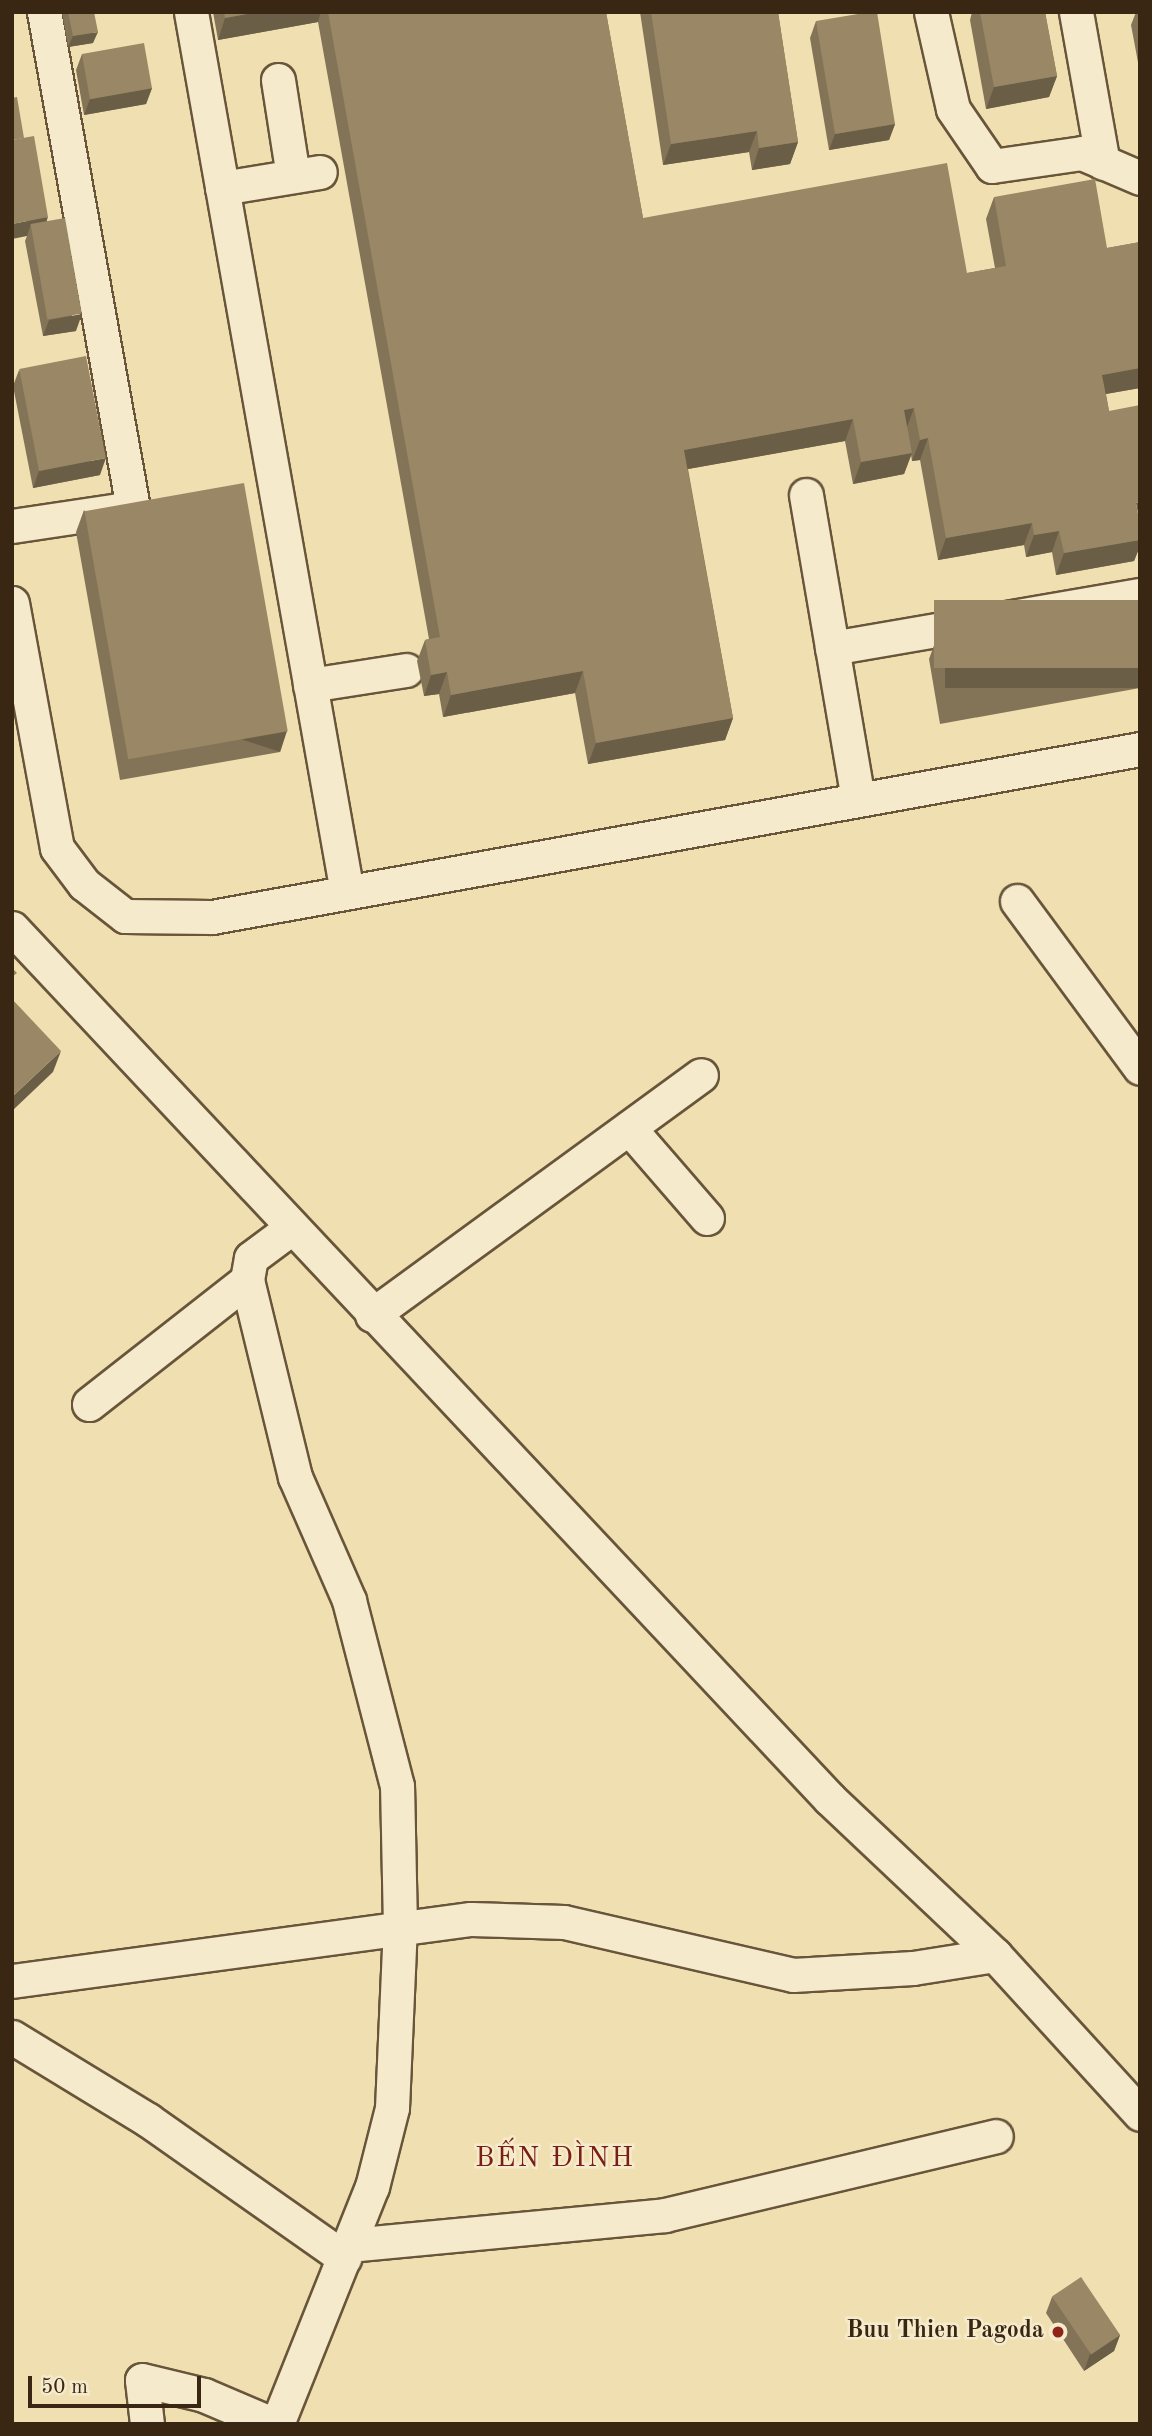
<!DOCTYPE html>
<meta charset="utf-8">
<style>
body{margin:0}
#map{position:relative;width:1152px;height:2436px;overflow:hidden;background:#f0e0b1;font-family:"Old Standard TT",serif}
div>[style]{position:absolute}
.roads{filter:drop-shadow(2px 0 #68553a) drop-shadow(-2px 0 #68553a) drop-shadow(0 2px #68553a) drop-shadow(0 -2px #68553a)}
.minor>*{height:33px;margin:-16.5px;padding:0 16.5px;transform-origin:16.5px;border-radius:16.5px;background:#f5ebcc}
.wall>*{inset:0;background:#847457}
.shaded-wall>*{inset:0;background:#6b5e47;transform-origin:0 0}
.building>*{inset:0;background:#998765;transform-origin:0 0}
.dots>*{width:19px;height:19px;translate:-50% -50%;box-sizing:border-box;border:4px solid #f5ebcc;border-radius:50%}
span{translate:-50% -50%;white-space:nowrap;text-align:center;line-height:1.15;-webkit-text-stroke:5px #f5ebcc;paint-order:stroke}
.poi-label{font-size:24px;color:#3a2713;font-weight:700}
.right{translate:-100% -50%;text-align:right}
.quarter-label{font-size:28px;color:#7a1f14;letter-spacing:2px}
.frame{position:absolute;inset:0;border:14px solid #3a2713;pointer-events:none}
.scale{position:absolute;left:28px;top:2376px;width:173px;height:32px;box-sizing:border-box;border:4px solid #3a2713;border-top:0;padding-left:9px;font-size:21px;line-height:24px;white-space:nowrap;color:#3a2713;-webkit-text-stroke:5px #f5ebcc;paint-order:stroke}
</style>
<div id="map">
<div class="roads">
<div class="minor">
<div style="left:191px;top:12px;width:894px;rotate:79.95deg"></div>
<div style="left:931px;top:12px;width:99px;rotate:77.2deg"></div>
<div style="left:953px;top:109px;width:69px;rotate:55.6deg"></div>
<div style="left:992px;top:166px;width:91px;rotate:-8.2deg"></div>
<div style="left:1082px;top:153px;width:63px;rotate:23.3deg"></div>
<div style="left:1076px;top:12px;width:153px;rotate:79.9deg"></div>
<div style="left:278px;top:80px;width:97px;rotate:81.1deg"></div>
<div style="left:222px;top:188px;width:99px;rotate:-9.3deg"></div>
<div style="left:806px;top:495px;width:309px;rotate:80.3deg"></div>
<div style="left:12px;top:526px;width:122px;rotate:-8.5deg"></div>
<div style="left:133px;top:508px;width:504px;rotate:-100.17deg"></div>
<div style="left:12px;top:603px;width:249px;rotate:79.6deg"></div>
<div style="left:57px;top:848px;width:45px;rotate:53.1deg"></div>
<div style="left:84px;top:884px;width:52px;rotate:38deg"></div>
<div style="left:125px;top:916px;width:87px;rotate:0.7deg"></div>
<div style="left:212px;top:917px;width:943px;rotate:-10.26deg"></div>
<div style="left:832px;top:648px;width:313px;rotate:-9.8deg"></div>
<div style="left:310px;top:685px;width:97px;rotate:-8.9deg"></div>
<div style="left:1017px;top:901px;width:207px;rotate:53.6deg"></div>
<div style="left:12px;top:928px;width:1195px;rotate:46.8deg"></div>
<div style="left:830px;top:1799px;width:227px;rotate:43.4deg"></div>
<div style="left:995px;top:1955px;width:215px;rotate:47.6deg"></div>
<div style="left:629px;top:1128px;width:119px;rotate:49.1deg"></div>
<div style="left:372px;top:1315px;width:407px;rotate:-36.1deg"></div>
<div style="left:89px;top:1404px;width:201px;rotate:-38.1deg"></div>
<div style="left:12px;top:1981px;width:463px;rotate:-7.7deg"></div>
<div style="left:471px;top:1919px;width:93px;rotate:1.8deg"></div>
<div style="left:564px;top:1922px;width:235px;rotate:13deg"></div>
<div style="left:793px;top:1975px;width:120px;rotate:-3.3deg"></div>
<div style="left:913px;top:1968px;width:83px;rotate:-9deg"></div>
<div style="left:12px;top:2037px;width:159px;rotate:31.4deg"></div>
<div style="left:148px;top:2120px;width:240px;rotate:35.1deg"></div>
<div style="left:349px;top:2245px;width:317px;rotate:-5.4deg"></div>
<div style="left:665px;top:2215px;width:340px;rotate:-13.4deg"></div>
<div style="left:147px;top:2424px;width:44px;rotate:-96.5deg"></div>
<div style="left:142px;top:2380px;width:64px;rotate:13.6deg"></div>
<div style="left:204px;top:2395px;width:74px;rotate:23.1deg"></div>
<div style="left:277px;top:2424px;width:255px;rotate:-68.2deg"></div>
<div style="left:372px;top:2187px;width:81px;rotate:-75.8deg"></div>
<div style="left:392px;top:2108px;width:181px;rotate:-87.5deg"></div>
<div style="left:400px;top:1927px;width:141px;rotate:-91.2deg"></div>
<div style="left:397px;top:1786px;width:192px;rotate:-104.5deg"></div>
<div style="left:349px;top:1600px;width:134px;rotate:-113.7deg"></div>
<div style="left:295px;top:1477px;width:203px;rotate:-103.7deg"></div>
<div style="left:247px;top:1280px;width:22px;rotate:-80deg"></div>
<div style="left:251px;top:1258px;width:49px;rotate:-36.6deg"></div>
</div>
</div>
<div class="wall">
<div style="clip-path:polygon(62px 12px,94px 12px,93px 43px,68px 47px)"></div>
<div style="clip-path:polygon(213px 12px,606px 12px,643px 218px,967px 273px,995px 268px,986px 219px,994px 197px,1107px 248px,1140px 242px,1140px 388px,1106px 394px,1109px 411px,1140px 525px,1140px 546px,1134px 561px,1056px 575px,1052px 552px,1026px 557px,1024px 545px,938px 560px,920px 460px,912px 461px,911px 455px,904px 474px,853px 484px,845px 441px,688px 469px,733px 718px,725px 740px,588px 764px,575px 693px,443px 717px,439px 694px,424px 696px,417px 661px,425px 640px,429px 639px,318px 22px,218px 40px)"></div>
<div style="clip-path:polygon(640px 12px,778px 12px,798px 142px,790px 164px,752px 170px,749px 152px,663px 165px)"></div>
<div style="clip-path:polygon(972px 12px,1045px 12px,1057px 76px,1049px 97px,986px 109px,970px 20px)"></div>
<div style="clip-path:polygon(1136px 12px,1140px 12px,1140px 73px,1131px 25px)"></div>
<div style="clip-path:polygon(816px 21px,895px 124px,889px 140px,829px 150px,810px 38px)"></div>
<div style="clip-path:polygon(82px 54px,152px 88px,146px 104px,84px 115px,76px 70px)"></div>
<div style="clip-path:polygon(24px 138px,47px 221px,76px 331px,43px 336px,25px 241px,27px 236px)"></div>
<div style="clip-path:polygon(19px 370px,100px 475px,33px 488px,13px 386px)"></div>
<div style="clip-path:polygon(84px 510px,280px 752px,120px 780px,76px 532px)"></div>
<div style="clip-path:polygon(1140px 600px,1140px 688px,940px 724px,929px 659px,937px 637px)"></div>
<div style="clip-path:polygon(1052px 2297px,1120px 2335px,1114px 2351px,1084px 2371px,1046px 2313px)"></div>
</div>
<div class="shaded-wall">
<div style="clip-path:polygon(258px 12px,321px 12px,318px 22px,218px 40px,225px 18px)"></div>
<div style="clip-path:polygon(98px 32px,93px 43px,68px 47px,73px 36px)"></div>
<div style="clip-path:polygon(1057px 76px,1049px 97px,986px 109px,994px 87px)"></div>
<div style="clip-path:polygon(152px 88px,146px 104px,84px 115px,90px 99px)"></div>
<div style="clip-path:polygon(895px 124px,889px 140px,829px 150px,835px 134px)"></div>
<div style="clip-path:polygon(757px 131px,749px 152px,663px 165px,671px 144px)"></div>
<div style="clip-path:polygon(798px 142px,790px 164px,752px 170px,759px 148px)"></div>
<div style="clip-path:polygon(48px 217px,42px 234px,31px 224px,27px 236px,12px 239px,12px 224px)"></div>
<div style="clip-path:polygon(82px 314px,76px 331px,43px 336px,49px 320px)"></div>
<div style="clip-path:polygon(1140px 368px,1140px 388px,1094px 396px,1102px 375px)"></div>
<div style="clip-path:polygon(914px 408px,906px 430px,904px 410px)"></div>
<div style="clip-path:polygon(853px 419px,845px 441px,677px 471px,684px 450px)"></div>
<div style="clip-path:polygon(928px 438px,920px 460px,912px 461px,920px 440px)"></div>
<div style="clip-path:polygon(912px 453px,904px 474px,853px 484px,861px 462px)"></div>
<div style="clip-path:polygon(106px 458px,100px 475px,33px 488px,39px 471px)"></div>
<div style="clip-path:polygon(1140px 502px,1140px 523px,1136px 503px)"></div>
<div style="clip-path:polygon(1032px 523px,1024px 545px,938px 560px,946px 538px)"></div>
<div style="clip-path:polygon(1059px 531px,1052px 552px,1026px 557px,1034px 535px)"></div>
<div style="clip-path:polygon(1140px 540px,1140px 546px,1134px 561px,1056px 575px,1064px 553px)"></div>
<div style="left:1140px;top:668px;width:20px;height:195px;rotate:90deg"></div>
<div style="clip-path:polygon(583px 671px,575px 693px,443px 717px,451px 695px)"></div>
<div style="clip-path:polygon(447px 672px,439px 694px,424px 696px,431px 675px)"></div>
<div style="clip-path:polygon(733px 718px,725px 740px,588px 764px,596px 743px)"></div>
<div style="left:287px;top:731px;width:22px;height:162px;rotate:108deg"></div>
<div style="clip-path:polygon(61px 1051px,53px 1072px,12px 1111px,12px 1097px)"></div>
<div style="clip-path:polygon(1120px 2335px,1114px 2351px,1084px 2371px,1090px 2354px)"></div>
</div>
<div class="building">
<div style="clip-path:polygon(68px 12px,94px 12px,98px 32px,73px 36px)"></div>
<div style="clip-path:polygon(224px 12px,258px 12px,225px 18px)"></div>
<div style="clip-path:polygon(328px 12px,606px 12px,643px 218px,947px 163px,967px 273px,1006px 266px,994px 197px,1095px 179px,1107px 248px,1140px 242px,1140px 368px,1102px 375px,1109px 411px,1140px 405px,1140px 502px,1136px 503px,1140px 525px,1140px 540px,1064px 553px,1059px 531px,1034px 535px,1032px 523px,946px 538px,928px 438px,920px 440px,914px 408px,904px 410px,912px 453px,861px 462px,853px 419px,684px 450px,733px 718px,596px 743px,583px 671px,451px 695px,447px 672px,431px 675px,425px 640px,440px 637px)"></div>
<div style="clip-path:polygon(651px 12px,778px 12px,798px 142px,759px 148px,757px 131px,671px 144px)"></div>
<div style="clip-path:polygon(870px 12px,877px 12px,895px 124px,835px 134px,816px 21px)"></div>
<div style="clip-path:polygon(980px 12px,1045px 12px,1057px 76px,994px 87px)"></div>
<div style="left:144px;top:43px;width:46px;height:63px;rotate:80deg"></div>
<div style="clip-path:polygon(17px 97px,24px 138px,12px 140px,12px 98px)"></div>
<div style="clip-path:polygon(34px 136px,48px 217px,12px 224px,12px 140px)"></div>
<div style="left:65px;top:218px;width:97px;height:35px;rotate:80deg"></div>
<div style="left:86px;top:356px;width:104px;height:68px;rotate:79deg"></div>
<div style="left:244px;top:483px;width:252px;height:162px;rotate:80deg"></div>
<div style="left:1140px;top:600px;width:68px;height:206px;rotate:90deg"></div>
<div style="clip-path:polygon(12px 968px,17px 973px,12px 977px)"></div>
<div style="clip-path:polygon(12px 999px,61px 1051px,12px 1097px)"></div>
<div style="left:1081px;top:2277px;width:70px;height:35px;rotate:56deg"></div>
</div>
<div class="dots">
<div style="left:1058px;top:2332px;background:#8f2418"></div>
</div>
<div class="poi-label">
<span class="right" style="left:1044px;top:2332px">Buu Thien Pagoda</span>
</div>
<div class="quarter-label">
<span style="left:555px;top:2159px">BẾN ĐÌNH</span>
</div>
<div class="frame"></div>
<div class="scale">50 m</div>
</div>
